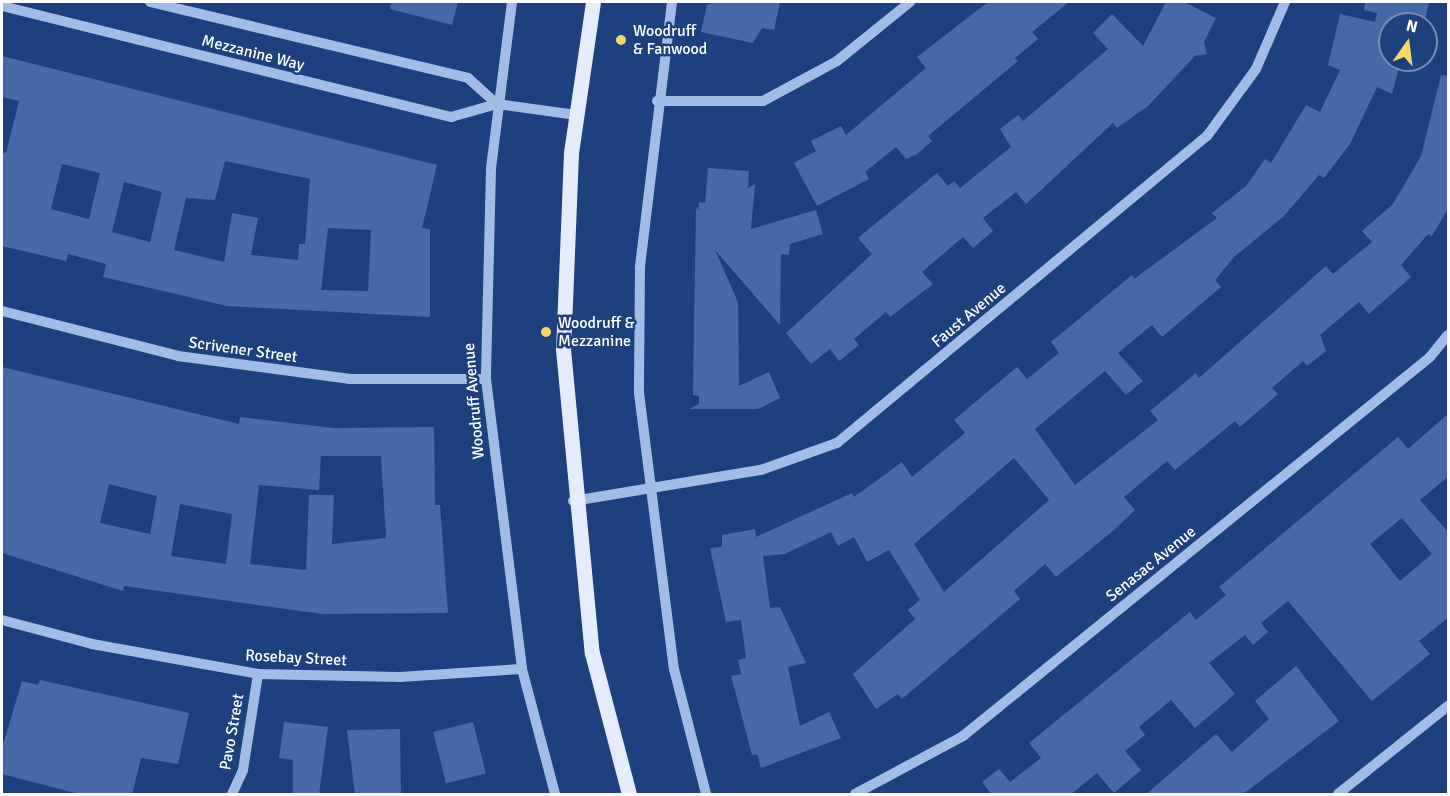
<!DOCTYPE html>
<style>
body{margin:0}
#map{position:relative;width:1450px;height:796px;overflow:hidden;background:#1f407e;font-family:Signika,sans-serif}
div>[style]{position:absolute}
.building>*{inset:0;background:#4769a7;transform-origin:0 0}
.minor>*{height:10px;margin:-5px;padding:0 5px;transform-origin:5px;border-radius:5px;background:#a2bbe7}
.major>*{height:15px;margin:-7.5px;padding:0 7.5px;transform-origin:7.5px;border-radius:7.5px;background:#e4ecfd}
.dots>*{width:16px;height:16px;translate:-50% -50%;box-sizing:border-box;border:3px solid #1f407e;border-radius:50%}
span{translate:-50% -50%;white-space:nowrap;text-align:center;line-height:1.15;-webkit-text-stroke:5px #1f407e;paint-order:stroke}
.poi-label{font-size:16px;color:#fff}
.left{translate:0 -50%;text-align:left}
.street-label{font-size:16px;color:#fff}
.frame{position:absolute;inset:0;border:3px solid #fff;pointer-events:none}
.north{position:absolute;left:1378px;top:12px;width:60px;height:60px;box-sizing:border-box;background:#1f407e;border:2px solid #798cb2;border-radius:50%;rotate:14deg;font-size:16px;font-weight:700;line-height:24px;text-align:center;color:#fff}
.north::after{content:'';display:block;margin:auto;width:21px;height:27px;background:#f6d862;clip-path:polygon(50% 0,100% 100%,50% 72%,0 100%)}
</style>
<div id="map">
<div class="building">
<div style="clip-path:polygon(391px 2px,458px 2px,452px 25px,390px 9px)"></div>
<div style="clip-path:polygon(715px 2px,780px 2px,774px 30px,762px 28px,753px 43px,701px 32px,707px 5px)"></div>
<div style="clip-path:polygon(988px 2px,1069px 2px,1032px 32px,1038px 39px,1015px 58px,1018px 61px,928px 136px,932px 141px,917px 154px,906px 159px,896px 147px,865px 172px,869px 179px,817px 206px,794px 163px,816px 151px,811px 141px,841px 126px,846px 135px,926px 68px,917px 57px)"></div>
<div style="clip-path:polygon(1166px 2px,1184px 2px,1216px 18px,1204px 42px,1207px 54px,1195px 56px,1148px 106px,1117px 128px,1113px 123px,1026px 204px,1016px 192px,983px 218px,993px 231px,973px 248px,963px 237px,922px 272px,933px 284px,890px 317px,886px 312px,854px 339px,859px 345px,839px 361px,830px 349px,811px 364px,786px 333px,872px 254px,858px 238px,937px 173px,948px 186px,954px 181px,960px 188px,1011px 147px,1000px 129px,1018px 115px,1023px 121px,1108px 49px,1093px 33px,1112px 14px,1143px 46px)"></div>
<div style="clip-path:polygon(evenodd,1365px 2px,1429px 2px,1424px 24px,1390px 24px,1390px 60px,1401px 60px,1392px 94px,1377px 87px,1350px 144px,1324px 178px,1319px 175px,1284px 216px,1234px 257px,1215px 280px,1221px 287px,1162px 337px,1152px 325px,1118px 353px,1143px 381px,1126px 395px,1105px 371px,1035px 429px,1075px 485px,1158px 420px,1150px 411px,1196px 373px,1199px 378px,1326px 266px,1333px 274px,1372px 242px,1362px 231px,1393px 204px,1421px 156px,1441px 75px,1449px 76px,1449px 207px,1432px 236px,1428px 234px,1401px 265px,1411px 277px,1369px 314px,1359px 302px,1320px 335px,1326px 351px,1307px 366px,1303px 361px,1272px 388px,1278px 394px,1240px 427px,1235px 421px,1175px 470px,1167px 461px,1124px 497px,1135px 510px,1114px 530px,1056px 577px,1045px 564px,1014px 591px,1020px 599px,902px 699px,898px 694px,876px 709px,853px 674px,915px 619px,908px 610px,920px 600px,889px 550px,867px 562px,854px 537px,838px 546px,831px 532px,785px 554px,763px 556px,770px 608px,780px 607px,806px 663px,788px 667px,800px 726px,829px 712px,841px 738px,761px 768px,757px 754px,752px 755px,731px 676px,741px 674px,738px 660px,746px 658px,741px 620px,726px 622px,710px 548px,722px 547px,722px 535px,755px 529px,756px 537px,852px 493px,854px 497px,902px 462px,912px 477px,965px 433px,954px 420px,1017px 367px,1027px 379px,1059px 353px,1051px 342px,1132px 275px,1134px 279px,1217px 218px,1212px 213px,1246px 186px,1265px 159px,1271px 163px,1306px 105px,1320px 112px,1340px 70px,1328px 65px,1340px 14px,1375px 22px,1377px 13px,1364px 10px,1365px 2px,1014px 458px,1049px 500px,944px 592px,914px 544px,1014px 458px)"></div>
<div style="clip-path:polygon(evenodd,2px 56px,437px 165px,422px 228px,430px 229px,430px 317px,227px 306px,103px 277px,106px 264px,68px 254px,66px 261px,2px 246px,2px 152px,6px 153px,19px 101px,2px 97px,2px 56px,225px 161px,310px 179px,305px 244px,299px 244px,298px 260px,251px 255px,258px 218px,232px 213px,224px 262px,174px 250px,186px 198px,215px 200px,225px 161px,2px 56px,62px 164px,100px 173px,89px 219px,51px 209px,62px 164px,2px 56px,124px 182px,162px 192px,150px 242px,112px 232px,124px 182px,2px 56px,328px 228px,371px 230px,368px 291px,321px 290px,328px 228px)"></div>
<div style="clip-path:polygon(708px 168px,749px 171px,748px 188px,755px 184px,751px 229px,816px 210px,823px 234px,790px 244px,789px 255px,781px 254px,780px 325px,715px 250px,738px 302px,739px 386px,769px 372px,780px 398px,758px 409px,689px 409px,699px 404px,699px 396px,693px 395px,696px 206px,698px 211px,699px 202px,705px 203px)"></div>
<div style="clip-path:polygon(evenodd,2px 367px,239px 424px,240px 417px,334px 428px,434px 427px,435px 505px,440px 505px,448px 613px,322px 614px,124px 586px,123px 591px,2px 553px,2px 367px,321px 456px,381px 456px,386px 538px,332px 544px,334px 495px,309px 495px,306px 570px,250px 564px,259px 485px,319px 490px,321px 456px,2px 367px,109px 484px,157px 496px,150px 534px,100px 523px,109px 484px,2px 367px,180px 504px,232px 514px,226px 564px,171px 556px,180px 504px)"></div>
<div style="clip-path:polygon(evenodd,1449px 413px,1449px 476px,1420px 500px,1449px 533px,1449px 617px,1419px 641px,1430px 654px,1372px 701px,1288px 601px,1261px 623px,1268px 632px,1253px 645px,1245px 635px,1209px 663px,1235px 694px,1195px 728px,1171px 700px,1139px 727px,1145px 735px,1125px 751px,1141px 770px,1114px 793px,1097px 773px,1070px 795px,992px 795px,982px 782px,999px 769px,1010px 782px,1041px 758px,1029px 743px,1190px 612px,1196px 620px,1226px 595px,1219px 587px,1398px 437px,1408px 449px,1449px 413px,1402px 518px,1432px 554px,1400px 581px,1370px 544px,1402px 518px)"></div>
<div style="clip-path:polygon(1296px 666px,1339px 721px,1242px 795px,1145px 795px,1216px 734px,1232px 752px,1269px 719px,1255px 701px)"></div>
<div style="clip-path:polygon(40px 680px,189px 713px,178px 764px,141px 758px,132px 795px,83px 795px,2px 774px,2px 748px,22px 681px,38px 685px)"></div>
<div style="clip-path:polygon(284px 722px,328px 727px,319px 795px,293px 795px,293px 760px,279px 758px)"></div>
<div style="left:473px;top:722px;width:53px;height:41px;rotate:76deg"></div>
<div style="clip-path:polygon(400px 729px,401px 795px,355px 795px,347px 730px)"></div>
</div>
<div class="minor">
<div style="left:150px;top:2px;width:327px;rotate:13.4deg"></div>
<div style="left:468px;top:78px;width:39px;rotate:42deg"></div>
<div style="left:512px;top:2px;width:168px;rotate:97.2deg"></div>
<div style="left:491px;top:169px;width:210px;rotate:91.4deg"></div>
<div style="left:486px;top:379px;width:292px;rotate:82.9deg"></div>
<div style="left:522px;top:669px;width:129px;rotate:75.2deg"></div>
<div style="left:672px;top:2px;width:268px;rotate:96.9deg"></div>
<div style="left:640px;top:268px;width:125px;rotate:90.5deg"></div>
<div style="left:639px;top:393px;width:278px;rotate:82.8deg"></div>
<div style="left:674px;top:669px;width:129px;rotate:75.6deg"></div>
<div style="left:2px;top:6px;width:463px;rotate:13.9deg"></div>
<div style="left:451px;top:117px;width:48px;rotate:-15.8deg"></div>
<div style="left:497px;top:104px;width:80px;rotate:7.9deg"></div>
<div style="left:657px;top:101px;width:106px"></div>
<div style="left:763px;top:101px;width:84px;rotate:-28.4deg"></div>
<div style="left:837px;top:61px;width:94px;rotate:-38.9deg"></div>
<div style="left:2px;top:311px;width:182px;rotate:14.3deg"></div>
<div style="left:178px;top:356px;width:174px;rotate:7.6deg"></div>
<div style="left:350px;top:379px;width:136px"></div>
<div style="left:573px;top:501px;width:191px;rotate:-9.4deg"></div>
<div style="left:761px;top:470px;width:81px;rotate:-19.6deg"></div>
<div style="left:837px;top:443px;width:481px;rotate:-39.7deg"></div>
<div style="left:1207px;top:136px;width:83px;rotate:-53.8deg"></div>
<div style="left:1256px;top:69px;width:73px;rotate:-66.6deg"></div>
<div style="left:2px;top:620px;width:93px;rotate:14.9deg"></div>
<div style="left:92px;top:644px;width:169px;rotate:10.2deg"></div>
<div style="left:258px;top:674px;width:142px;rotate:1.2deg"></div>
<div style="left:400px;top:677px;width:122px;rotate:-3.8deg"></div>
<div style="left:232px;top:794px;width:26px;rotate:-65deg"></div>
<div style="left:243px;top:770px;width:97px;rotate:-81.1deg"></div>
<div style="left:855px;top:794px;width:123px;rotate:-28.2deg"></div>
<div style="left:963px;top:736px;width:601px;rotate:-39.06deg"></div>
<div style="left:1430px;top:357px;width:28px;rotate:-51deg"></div>
<div style="left:1338px;top:794px;width:141px;rotate:-38.7deg"></div>
</div>
<div class="major">
<div style="left:593px;top:2px;width:153px;rotate:98.3deg"></div>
<div style="left:571px;top:153px;width:196px;rotate:92.3deg"></div>
<div style="left:563px;top:349px;width:305px;rotate:84.6deg"></div>
<div style="left:592px;top:653px;width:146px;rotate:75.3deg"></div>
</div>
<div class="dots">
<div style="left:621px;top:40px;background:#f6d862"></div>
<div style="left:546px;top:332px;background:#f6d862"></div>
</div>
<div class="poi-label">
<span class="left" style="left:633px;top:40px">Woodruff<br>&amp; Fanwood</span>
<span class="left" style="left:558px;top:332px">Woodruff &amp;<br>Mezzanine</span>
</div>
<div class="street-label">
<span style="left:253px;top:53px;rotate:14deg">Mezzanine Way</span>
<span style="left:969px;top:315px;rotate:-40deg">Faust Avenue</span>
<span style="left:243px;top:350px;rotate:8deg">Scrivener Street</span>
<span style="left:474px;top:401px;rotate:-95deg">Woodruff Avenue</span>
<span style="left:1151px;top:564px;rotate:-39deg">Senasac Avenue</span>
<span style="left:296px;top:658px;rotate:3deg">Rosebay Street</span>
<span style="left:232px;top:732px;rotate:-80deg">Pavo Street</span>
</div>
<div class="frame"></div>
<div class="north">N</div>
</div>
